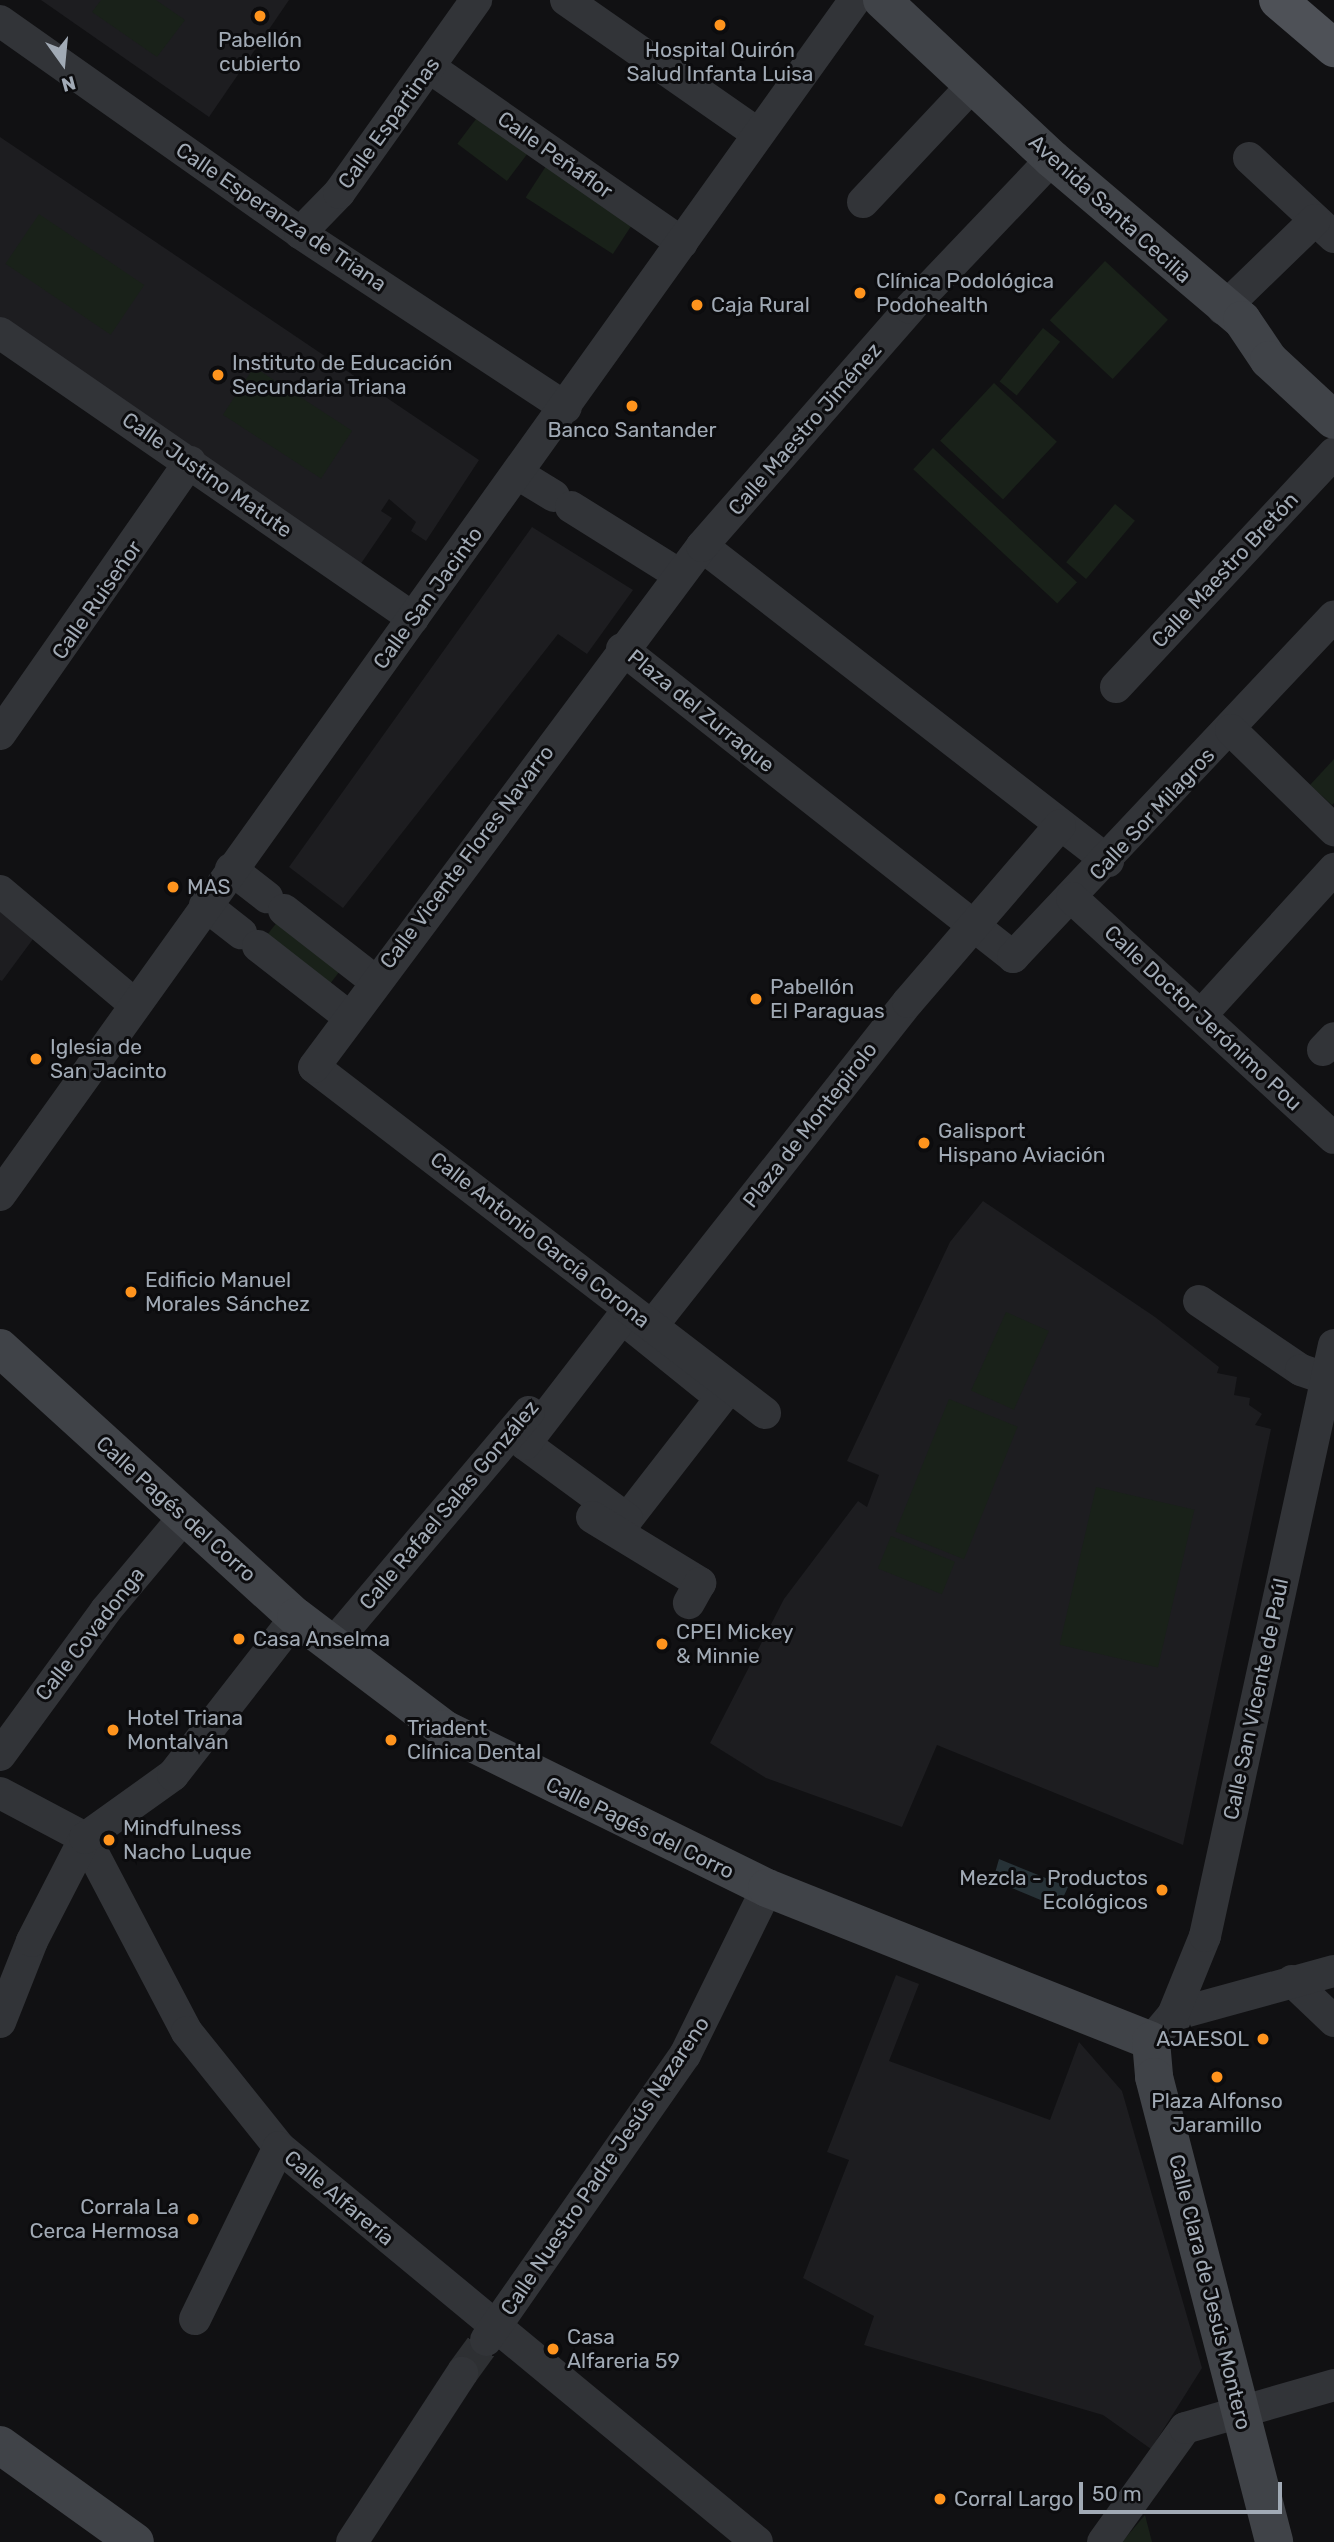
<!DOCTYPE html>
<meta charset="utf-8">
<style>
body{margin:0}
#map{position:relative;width:1334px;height:2542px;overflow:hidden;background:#111113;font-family:Rubik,sans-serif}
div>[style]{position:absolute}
.built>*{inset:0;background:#1d1d20}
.green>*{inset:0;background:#192119;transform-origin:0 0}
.water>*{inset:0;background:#273237}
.street-tunnel>*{height:32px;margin-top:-16px;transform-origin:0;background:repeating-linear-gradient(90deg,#2e3033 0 32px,transparent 0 48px)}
.street>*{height:32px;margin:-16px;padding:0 16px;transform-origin:16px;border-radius:16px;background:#323438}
.secondary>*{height:38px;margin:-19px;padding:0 19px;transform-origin:19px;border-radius:19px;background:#404348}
.primary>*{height:38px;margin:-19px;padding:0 19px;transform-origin:19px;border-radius:19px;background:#4e5157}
.dots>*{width:19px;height:19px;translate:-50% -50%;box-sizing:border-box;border:4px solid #0c0c0e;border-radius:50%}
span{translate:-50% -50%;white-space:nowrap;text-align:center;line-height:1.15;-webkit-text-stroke:6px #0c0c0e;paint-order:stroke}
.poi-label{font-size:21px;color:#a1aab5}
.left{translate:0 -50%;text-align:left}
.right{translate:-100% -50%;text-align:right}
.street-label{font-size:21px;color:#a1aab5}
.north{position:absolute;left:28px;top:28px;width:70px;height:70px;-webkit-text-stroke:5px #0c0c0e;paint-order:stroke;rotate:165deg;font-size:19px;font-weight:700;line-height:28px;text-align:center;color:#a1aab5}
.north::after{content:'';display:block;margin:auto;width:24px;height:32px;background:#a1aab5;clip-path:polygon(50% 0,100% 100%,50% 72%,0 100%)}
.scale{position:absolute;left:1079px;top:2482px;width:203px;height:32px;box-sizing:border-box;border:4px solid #a1aab5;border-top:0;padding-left:9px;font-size:21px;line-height:24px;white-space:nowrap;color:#a1aab5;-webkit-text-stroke:5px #0c0c0e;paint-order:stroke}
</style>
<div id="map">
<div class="built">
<div style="clip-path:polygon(41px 0,289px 0,209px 117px)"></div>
<div style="clip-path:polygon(0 137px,479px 460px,426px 541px,411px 531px,416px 522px,389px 499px,381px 511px,392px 518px,360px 565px,0 317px)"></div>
<div style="clip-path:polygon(532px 527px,633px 590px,587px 654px,558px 634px,343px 908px,289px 867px)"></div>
<div style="clip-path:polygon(0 908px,36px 935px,2px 981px,0 980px)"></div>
<div style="clip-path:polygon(983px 1201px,1155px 1317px,1219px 1367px,1217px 1373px,1237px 1377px,1234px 1395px,1250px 1398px,1249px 1405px,1262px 1414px,1255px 1425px,1271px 1429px,1183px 1845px,937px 1745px,902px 1827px,766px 1778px,710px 1743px,784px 1599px,858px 1501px,867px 1507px,879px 1475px,847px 1461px,950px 1242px)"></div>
<div style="clip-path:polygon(896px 1975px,919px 1984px,889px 2061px,1050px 2120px,1079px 2042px,1122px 2091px,1202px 2368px,1151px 2449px,1103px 2415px,864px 2345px,874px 2316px,803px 2278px,849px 2160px,827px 2152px)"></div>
</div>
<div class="green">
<div style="clip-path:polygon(101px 0,156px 0,185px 20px,157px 57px,92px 12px)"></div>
<div style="left:479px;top:115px;width:62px;height:36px;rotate:37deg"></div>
<div style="left:548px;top:163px;width:104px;height:41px;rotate:33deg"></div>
<div style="left:39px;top:214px;width:127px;height:60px;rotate:34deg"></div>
<div style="left:1105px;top:261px;width:86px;height:81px;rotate:43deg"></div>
<div style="left:1043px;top:328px;width:22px;height:69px;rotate:39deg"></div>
<div style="left:254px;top:367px;width:117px;height:57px;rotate:33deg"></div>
<div style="left:994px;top:383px;width:86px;height:79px;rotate:43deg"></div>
<div style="left:933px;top:448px;width:197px;height:29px;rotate:43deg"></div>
<div style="left:1115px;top:504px;width:26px;height:76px;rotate:40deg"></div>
<div style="clip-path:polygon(1334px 759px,1334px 803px,1332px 805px,1310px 785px)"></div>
<div style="clip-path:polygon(278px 921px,343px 967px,326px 989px,267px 935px)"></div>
<div style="left:1006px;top:1312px;width:47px;height:86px;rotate:24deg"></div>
<div style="left:949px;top:1399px;width:74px;height:143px;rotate:22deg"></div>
<div style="left:1096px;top:1487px;width:101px;height:162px;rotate:13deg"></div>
<div style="left:891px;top:1536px;width:69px;height:35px;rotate:22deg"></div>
<div style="clip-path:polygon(1145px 2515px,1152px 2542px,1122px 2542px)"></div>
</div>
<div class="water">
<div style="clip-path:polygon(999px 1859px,1068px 1887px,1062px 1900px,1047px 1894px,1043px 1901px,993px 1880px)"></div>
</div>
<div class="street-tunnel">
<div style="left:462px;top:2373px;width:41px;rotate:-54deg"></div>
</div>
<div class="street">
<div style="left:566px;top:0;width:234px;rotate:34.9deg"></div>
<div style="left:0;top:21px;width:367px;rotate:35.2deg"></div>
<div style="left:300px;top:233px;width:318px;rotate:33.3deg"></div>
<div style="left:429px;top:67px;width:308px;rotate:34.8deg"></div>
<div style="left:1249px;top:158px;width:116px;rotate:42.9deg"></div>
<div style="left:863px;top:202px;width:162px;rotate:-46.8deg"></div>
<div style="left:300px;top:233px;width:56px;rotate:-45.7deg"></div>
<div style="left:339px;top:193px;width:237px;rotate:-54.6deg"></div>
<div style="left:1223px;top:309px;width:128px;rotate:-44.1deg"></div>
<div style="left:0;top:333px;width:502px;rotate:34.61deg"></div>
<div style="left:518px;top:474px;width:42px;rotate:31.4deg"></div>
<div style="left:571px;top:507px;width:128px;rotate:32deg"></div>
<div style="left:702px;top:546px;width:514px;rotate:37.81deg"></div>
<div style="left:622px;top:649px;width:498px;rotate:38.2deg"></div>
<div style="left:1013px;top:957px;width:468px;rotate:-46.7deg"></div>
<div style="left:1116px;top:687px;width:320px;rotate:-47deg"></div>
<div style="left:1231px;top:730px;width:144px;rotate:44.2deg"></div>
<div style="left:0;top:734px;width:332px;rotate:-55.1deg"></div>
<div style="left:231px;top:869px;width:46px;rotate:37.9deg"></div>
<div style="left:0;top:891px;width:174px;rotate:40.1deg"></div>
<div style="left:1072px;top:898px;width:355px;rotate:42.5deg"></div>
<div style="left:205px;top:905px;width:46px;rotate:37.9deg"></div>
<div style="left:284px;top:910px;width:114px;rotate:37.9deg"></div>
<div style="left:258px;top:946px;width:114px;rotate:37.9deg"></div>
<div style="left:1203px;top:1013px;width:195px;rotate:-47.7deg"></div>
<div style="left:1323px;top:1050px;width:16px;rotate:-47deg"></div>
<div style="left:0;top:1195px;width:1469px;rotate:-54.42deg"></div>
<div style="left:1199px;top:1301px;width:123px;rotate:34.1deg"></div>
<div style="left:1301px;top:1370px;width:24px;rotate:19deg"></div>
<div style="left:622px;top:1318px;width:127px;rotate:38.9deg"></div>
<div style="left:721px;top:1398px;width:153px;rotate:127.8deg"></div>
<div style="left:627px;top:1519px;width:127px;rotate:-143.7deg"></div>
<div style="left:525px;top:1444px;width:159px;rotate:-52.4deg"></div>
<div style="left:652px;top:1326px;width:413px;rotate:-51.7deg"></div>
<div style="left:908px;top:1002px;width:233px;rotate:-49.3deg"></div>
<div style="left:765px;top:1413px;width:568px;rotate:-142.51deg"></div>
<div style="left:314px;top:1067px;width:650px;rotate:-53.32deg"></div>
<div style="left:702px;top:546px;width:316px;rotate:-48.8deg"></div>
<div style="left:910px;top:308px;width:206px;rotate:-46.4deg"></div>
<div style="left:592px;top:1517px;width:127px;rotate:31.4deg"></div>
<div style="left:700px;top:1583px;width:23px;rotate:119deg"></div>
<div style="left:332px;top:1645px;width:305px;rotate:-49.8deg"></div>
<div style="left:0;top:1755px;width:180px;rotate:-53.8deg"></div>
<div style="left:106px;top:1610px;width:121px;rotate:-50deg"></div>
<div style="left:0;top:1793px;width:96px;rotate:27.9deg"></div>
<div style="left:85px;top:1838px;width:219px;rotate:62.3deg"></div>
<div style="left:187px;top:2032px;width:147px;rotate:51.3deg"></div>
<div style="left:279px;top:2147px;width:620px;rotate:39.57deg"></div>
<div style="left:1292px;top:1981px;width:58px;rotate:43.6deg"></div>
<div style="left:1173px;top:2015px;width:167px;rotate:-15.3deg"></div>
<div style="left:0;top:2022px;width:87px;rotate:-68.4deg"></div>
<div style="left:32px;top:1941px;width:116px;rotate:-62.8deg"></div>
<div style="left:85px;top:1838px;width:108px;rotate:-35.6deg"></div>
<div style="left:173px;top:1775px;width:200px;rotate:-52.1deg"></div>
<div style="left:1151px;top:2041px;width:34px;rotate:-50deg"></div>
<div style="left:1173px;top:2015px;width:85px;rotate:-67.9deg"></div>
<div style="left:1205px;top:1936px;width:605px;rotate:-77.69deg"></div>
<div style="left:195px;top:2319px;width:191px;rotate:-64deg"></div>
<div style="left:486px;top:2340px;width:348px;rotate:-55.1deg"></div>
<div style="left:685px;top:2055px;width:186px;rotate:-63.8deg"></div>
<div style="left:352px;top:2542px;width:202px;rotate:-56.9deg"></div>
<div style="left:1103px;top:2542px;width:140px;rotate:-54.3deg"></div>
<div style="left:1185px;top:2428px;width:155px;rotate:-16.1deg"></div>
</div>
<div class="secondary">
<div style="left:882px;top:0;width:233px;rotate:43.1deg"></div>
<div style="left:1052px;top:159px;width:249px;rotate:40.3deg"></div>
<div style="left:1242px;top:320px;width:48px;rotate:56deg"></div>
<div style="left:1269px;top:360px;width:88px;rotate:42.7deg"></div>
<div style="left:0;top:1348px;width:400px;rotate:42.3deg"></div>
<div style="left:296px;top:1617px;width:186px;rotate:37.1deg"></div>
<div style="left:444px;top:1729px;width:360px;rotate:26.2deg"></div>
<div style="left:767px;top:1888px;width:413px;rotate:21.7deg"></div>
<div style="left:1151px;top:2041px;width:36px;rotate:85deg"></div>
<div style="left:1154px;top:2077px;width:480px;rotate:75.5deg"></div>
<div style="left:0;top:2445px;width:166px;rotate:35.7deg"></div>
</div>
<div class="primary">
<div style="left:1278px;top:0;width:74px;rotate:40.6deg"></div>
</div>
<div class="dots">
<div style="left:260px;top:16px;background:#ff941d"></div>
<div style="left:720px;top:25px;background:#ff941d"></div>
<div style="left:860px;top:293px;background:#ff941d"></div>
<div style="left:697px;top:305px;background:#ff941d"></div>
<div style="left:218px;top:375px;background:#ff941d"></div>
<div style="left:632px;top:406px;background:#ff941d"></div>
<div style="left:173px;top:887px;background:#ff941d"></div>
<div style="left:756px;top:999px;background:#ff941d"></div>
<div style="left:36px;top:1059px;background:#ff941d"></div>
<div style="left:924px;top:1143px;background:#ff941d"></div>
<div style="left:131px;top:1292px;background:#ff941d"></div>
<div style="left:239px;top:1639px;background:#ff941d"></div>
<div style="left:662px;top:1644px;background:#ff941d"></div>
<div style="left:113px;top:1730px;background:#ff941d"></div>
<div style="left:391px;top:1740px;background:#ff941d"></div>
<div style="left:109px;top:1840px;background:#ff941d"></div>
<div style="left:1162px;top:1890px;background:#ff941d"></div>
<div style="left:1263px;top:2039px;background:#ff941d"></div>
<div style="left:1217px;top:2077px;background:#ff941d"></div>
<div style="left:193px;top:2219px;background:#ff941d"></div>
<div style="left:553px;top:2349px;background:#ff941d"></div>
<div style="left:940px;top:2499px;background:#ff941d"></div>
</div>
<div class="poi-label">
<span style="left:260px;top:52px">Pabellón<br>cubierto</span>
<span style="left:720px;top:62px">Hospital Quirón<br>Salud Infanta Luisa</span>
<span class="left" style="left:876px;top:293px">Clínica Podológica<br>Podohealth</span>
<span class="left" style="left:711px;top:305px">Caja Rural</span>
<span class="left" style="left:232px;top:375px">Instituto de Educación<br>Secundaria Triana</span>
<span style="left:632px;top:430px">Banco Santander</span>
<span class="left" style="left:187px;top:887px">MAS</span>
<span class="left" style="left:770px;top:999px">Pabellón<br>El Paraguas</span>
<span class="left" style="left:50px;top:1059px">Iglesia de<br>San Jacinto</span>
<span class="left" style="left:938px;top:1143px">Galisport<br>Hispano Aviación</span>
<span class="left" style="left:145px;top:1292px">Edificio Manuel<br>Morales Sánchez</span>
<span class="left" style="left:676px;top:1644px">CPEI Mickey<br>&amp; Minnie</span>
<span class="left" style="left:253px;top:1639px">Casa Anselma</span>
<span class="left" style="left:127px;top:1730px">Hotel Triana<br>Montalván</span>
<span class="left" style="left:407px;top:1740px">Triadent<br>Clínica Dental</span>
<span class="left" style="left:123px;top:1840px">Mindfulness<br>Nacho Luque</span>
<span class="right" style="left:1148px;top:1890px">Mezcla - Productos<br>Ecológicos</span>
<span class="right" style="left:1249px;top:2039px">AJAESOL</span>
<span style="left:1217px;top:2113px">Plaza Alfonso<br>Jaramillo</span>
<span class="right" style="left:179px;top:2219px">Corrala La<br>Cerca Hermosa</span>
<span class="left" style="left:567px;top:2349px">Casa<br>Alfareria 59</span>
<span class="left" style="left:954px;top:2499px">Corral Largo</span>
</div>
<div class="street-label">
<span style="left:389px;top:123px;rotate:-54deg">Calle Espartinas</span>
<span style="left:555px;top:155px;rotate:35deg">Calle Peñaflor</span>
<span style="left:1110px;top:209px;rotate:42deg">Avenida Santa Cecilia</span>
<span style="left:281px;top:217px;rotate:34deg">Calle Esperanza de Triana</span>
<span style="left:805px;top:429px;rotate:-49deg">Calle Maestro Jiménez</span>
<span style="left:207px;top:475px;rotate:35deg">Calle Justino Matute</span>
<span style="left:1225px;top:570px;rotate:-47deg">Calle Maestro Bretón</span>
<span style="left:428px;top:598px;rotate:-54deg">Calle San Jacinto</span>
<span style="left:97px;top:600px;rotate:-55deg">Calle Ruiseñor</span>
<span style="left:701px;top:711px;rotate:39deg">Plaza del Zurraque</span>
<span style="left:1152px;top:814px;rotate:-47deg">Calle Sor Milagros</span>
<span style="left:467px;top:857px;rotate:-53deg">Calle Vicente Flores Navarro</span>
<span style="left:1203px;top:1018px;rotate:43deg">Calle Doctor Jerónimo Pou</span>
<span style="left:810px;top:1125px;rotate:-52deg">Plaza de Montepirolo</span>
<span style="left:540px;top:1240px;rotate:38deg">Calle Antonio García Corona</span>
<span style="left:449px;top:1505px;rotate:-50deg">Calle Rafael Salas González</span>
<span style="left:176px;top:1509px;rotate:42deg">Calle Pagés del Corro</span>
<span style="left:90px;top:1634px;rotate:-52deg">Calle Covadonga</span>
<span style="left:1256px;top:1699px;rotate:-78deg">Calle San Vicente de Paúl</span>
<span style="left:640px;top:1828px;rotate:26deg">Calle Pagés del Corro</span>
<span style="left:605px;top:2166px;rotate:-56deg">Calle Nuestro Padre Jesús Nazareno</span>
<span style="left:339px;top:2198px;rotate:40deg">Calle Alfarería</span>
<span style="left:1210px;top:2292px;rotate:76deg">Calle Clara de Jesús Montero</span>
</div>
<div class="north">N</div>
<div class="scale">50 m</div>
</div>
